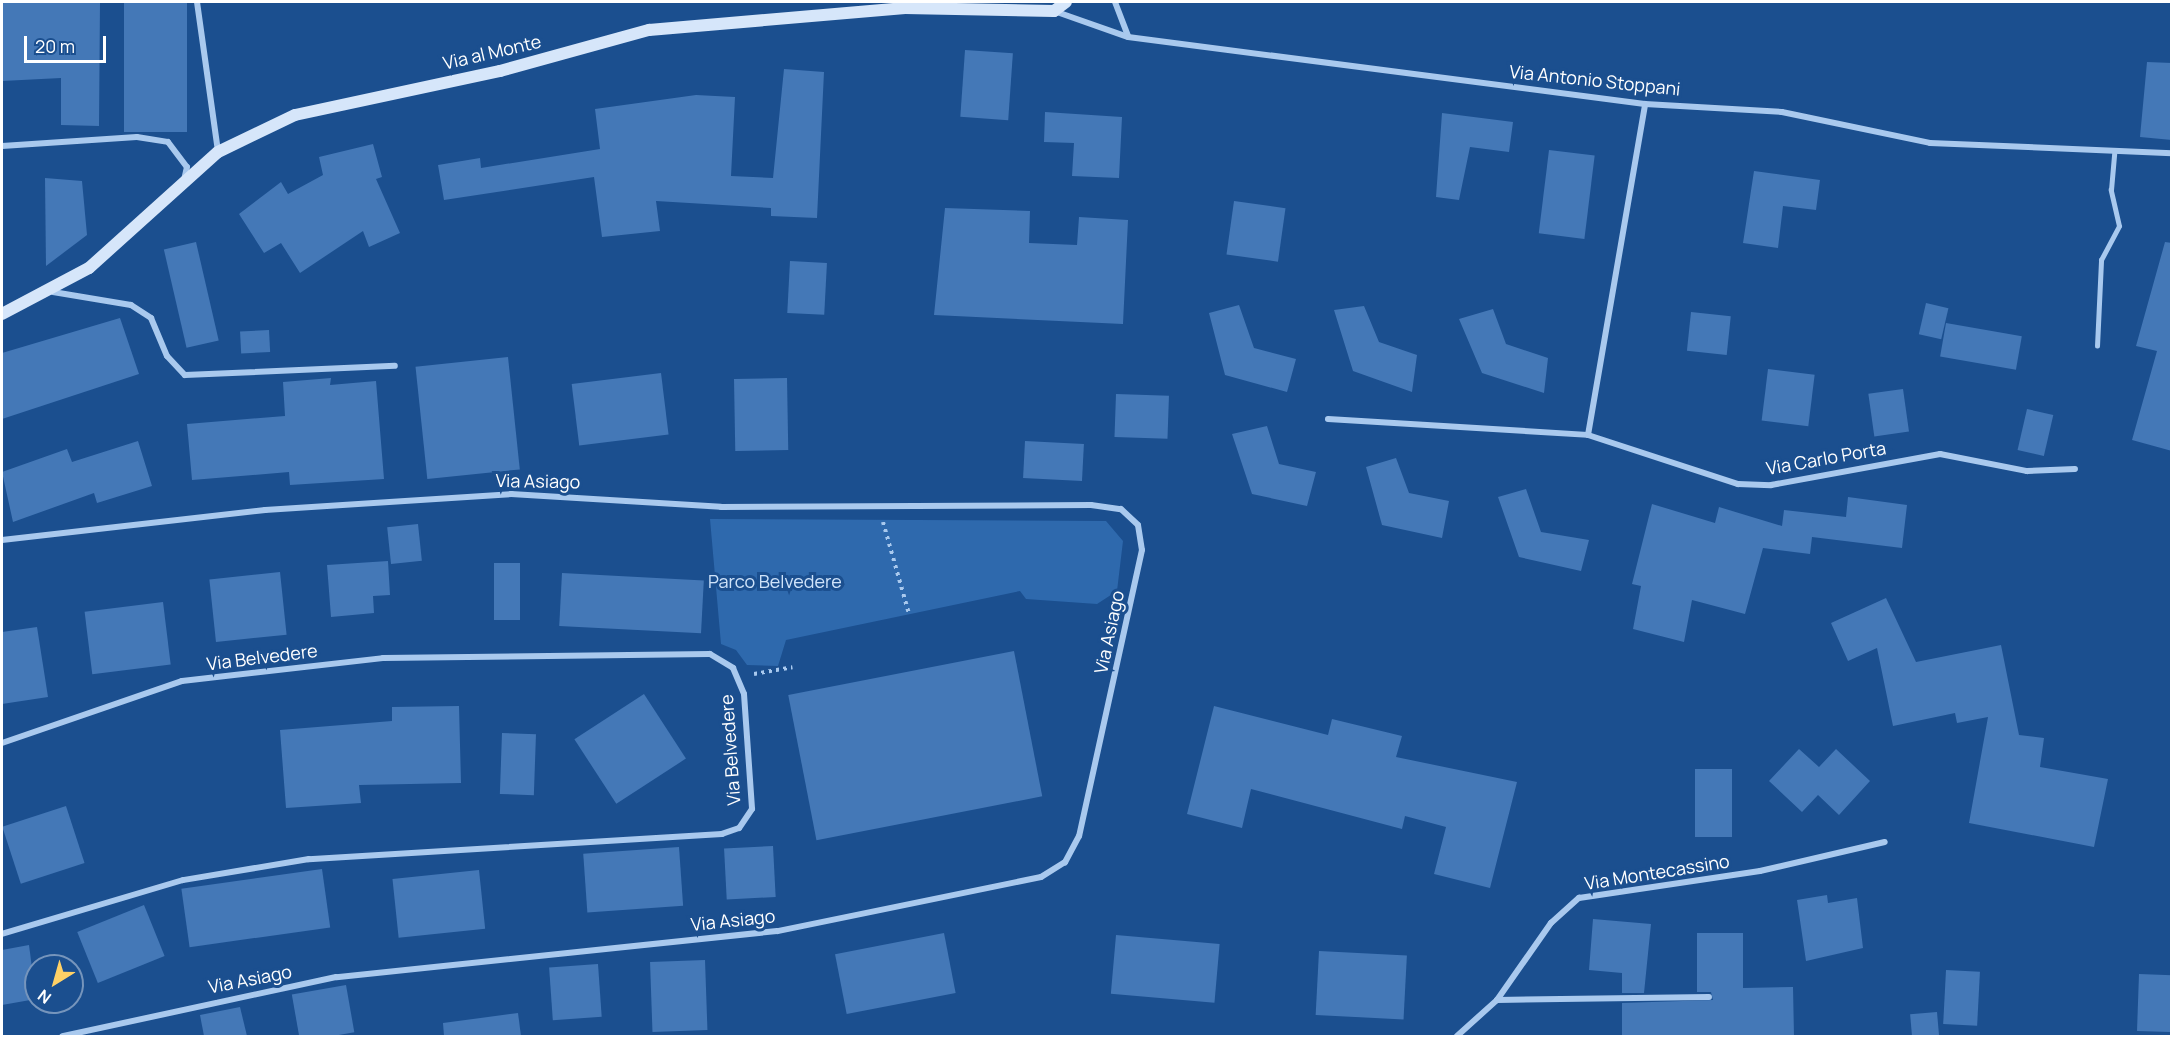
<!DOCTYPE html>
<style>
body{margin:0}
#map{position:relative;width:2173px;height:1038px;overflow:hidden;background:#1b4f8f;font-family:Manrope,sans-serif}
div>[style]{position:absolute}
.green>*{inset:0;background:#2e69ad}
.building>*{inset:0;background:#4478b7;transform-origin:0 0}
.path>*{height:4px;margin-top:-2px;transform-origin:0;background:repeating-linear-gradient(90deg,#a9c9ee 0 3px,transparent 0 7.5px)}
.service>*{height:4.5px;margin:-2.25px;padding:0 2.25px;transform-origin:2.25px;border-radius:2.25px;background:#a9c9ee}
.minor>*{height:6px;margin:-3px;padding:0 3px;transform-origin:3px;border-radius:3px;background:#a9c9ee}
.secondary>*{height:12px;margin:-6px;padding:0 6px;transform-origin:6px;border-radius:6px;background:#d6e6fa}
span{translate:-50% -50%;white-space:nowrap;text-align:center;line-height:1.15;-webkit-text-stroke:6px #1b4f8f;paint-order:stroke}
.street-label{font-size:18px;color:#fff}
.park-label{font-size:18px;color:#cfe3fa}
.frame{position:absolute;inset:0;border:3px solid #fff;pointer-events:none}
.north{position:absolute;left:24px;top:954px;width:60px;height:60px;box-sizing:border-box;background:#1b4f8f;border:2px solid #7695bc;border-radius:50%;rotate:217deg;font-size:16px;font-weight:700;line-height:24px;text-align:center;color:#fff}
.north::after{content:'';display:block;margin:auto;width:21px;height:27px;background:#ffd166;clip-path:polygon(50% 0,100% 100%,50% 72%,0 100%)}
.scale{position:absolute;left:24px;top:36px;width:82px;height:27px;box-sizing:border-box;border:3px solid #fff;border-top:0;padding-left:8px;font-size:18px;line-height:21px;white-space:nowrap;color:#fff;-webkit-text-stroke:4px #1b4f8f;paint-order:stroke}
</style>
<div id="map">
<div class="green">
<div style="clip-path:polygon(710px 519px,1106px 521px,1123px 541px,1117px 591px,1097px 604px,1026px 599px,1020px 591px,786px 640px,778px 666px,747px 665px,736px 650px,721px 644px)"></div>
</div>
<div class="building">
<div style="clip-path:polygon(2px 2px,100px 2px,99px 126px,61px 125px,61px 78px,2px 81px)"></div>
<div style="left:124px;top:2px;width:63px;height:130px"></div>
<div style="left:965px;top:50px;width:48px;height:67px;rotate:4deg"></div>
<div style="clip-path:polygon(2147px 62px,2172px 63px,2172px 140px,2140px 137px)"></div>
<div style="clip-path:polygon(784px 69px,824px 72px,817px 218px,771px 216px,771px 208px,656px 201px,660px 231px,602px 237px,594px 177px,444px 200px,438px 165px,480px 158px,481px 168px,600px 149px,595px 109px,696px 95px,735px 97px,731px 176px,773px 178px)"></div>
<div style="clip-path:polygon(1045px 112px,1122px 117px,1119px 178px,1072px 176px,1074px 143px,1044px 142px)"></div>
<div style="clip-path:polygon(1442px 113px,1513px 122px,1509px 152px,1470px 147px,1459px 200px,1436px 197px)"></div>
<div style="clip-path:polygon(373px 144px,382px 177px,376px 179px,400px 233px,369px 247px,363px 231px,300px 273px,281px 243px,264px 253px,239px 214px,281px 182px,288px 194px,323px 175px,319px 157px)"></div>
<div style="left:1549px;top:150px;width:46px;height:84px;rotate:7deg"></div>
<div style="clip-path:polygon(1754px 171px,1820px 180px,1816px 210px,1783px 206px,1778px 248px,1743px 243px)"></div>
<div style="clip-path:polygon(45px 178px,82px 181px,87px 235px,46px 266px)"></div>
<div style="left:1234px;top:201px;width:52px;height:54px;rotate:8deg"></div>
<div style="clip-path:polygon(945px 208px,1030px 211px,1029px 243px,1077px 245px,1079px 217px,1128px 220px,1123px 324px,934px 315px)"></div>
<div style="left:196px;top:242px;width:101px;height:33px;rotate:77deg"></div>
<div style="clip-path:polygon(2165px 242px,2172px 243px,2172px 451px,2132px 440px,2157px 351px,2136px 346px)"></div>
<div style="left:790px;top:261px;width:37px;height:52px;rotate:3deg"></div>
<div style="left:1926px;top:303px;width:23px;height:32px;rotate:13deg"></div>
<div style="clip-path:polygon(1239px 305px,1254px 348px,1296px 359px,1287px 392px,1225px 375px,1209px 313px)"></div>
<div style="clip-path:polygon(1364px 306px,1379px 342px,1417px 355px,1412px 392px,1353px 371px,1334px 310px)"></div>
<div style="clip-path:polygon(1493px 309px,1506px 344px,1548px 358px,1544px 393px,1482px 373px,1459px 319px)"></div>
<div style="left:1691px;top:312px;width:40px;height:39px;rotate:6deg"></div>
<div style="clip-path:polygon(120px 318px,139px 374px,2px 419px,2px 353px)"></div>
<div style="left:1946px;top:323px;width:77px;height:34px;rotate:10deg"></div>
<div style="left:269px;top:330px;width:22px;height:29px;rotate:87deg"></div>
<div style="left:508px;top:357px;width:113px;height:93px;rotate:84deg"></div>
<div style="left:1768px;top:369px;width:47px;height:52px;rotate:7deg"></div>
<div style="left:661px;top:373px;width:62px;height:90px;rotate:83deg"></div>
<div style="clip-path:polygon(331px 378px,330px 385px,376px 381px,384px 479px,290px 485px,289px 472px,192px 480px,187px 424px,285px 416px,283px 382px)"></div>
<div style="left:787px;top:378px;width:72px;height:53px;rotate:89deg"></div>
<div style="left:1903px;top:389px;width:43px;height:35px;rotate:82deg"></div>
<div style="left:1116px;top:394px;width:53px;height:43px;rotate:2deg"></div>
<div style="left:2027px;top:409px;width:27px;height:42px;rotate:13deg"></div>
<div style="clip-path:polygon(1267px 426px,1279px 464px,1316px 472px,1307px 506px,1252px 494px,1232px 434px)"></div>
<div style="clip-path:polygon(138px 441px,152px 486px,97px 503px,94px 493px,13px 522px,2px 472px,67px 449px,72px 462px)"></div>
<div style="left:1025px;top:441px;width:59px;height:37px;rotate:3deg"></div>
<div style="clip-path:polygon(1396px 458px,1409px 493px,1449px 501px,1442px 538px,1382px 525px,1366px 467px)"></div>
<div style="clip-path:polygon(1526px 489px,1541px 532px,1589px 540px,1581px 571px,1519px 557px,1498px 497px)"></div>
<div style="clip-path:polygon(1848px 497px,1907px 505px,1902px 548px,1812px 537px,1810px 554px,1763px 548px,1745px 614px,1692px 600px,1684px 642px,1633px 629px,1641px 586px,1632px 584px,1652px 504px,1715px 523px,1719px 507px,1782px 526px,1784px 510px,1846px 517px)"></div>
<div style="left:418px;top:524px;width:37px;height:31px;rotate:84deg"></div>
<div style="clip-path:polygon(388px 561px,390px 595px,373px 596px,374px 613px,331px 617px,327px 565px)"></div>
<div style="left:494px;top:563px;width:26px;height:57px"></div>
<div style="left:280px;top:572px;width:63px;height:71px;rotate:84deg"></div>
<div style="left:562px;top:573px;width:142px;height:53px;rotate:3deg"></div>
<div style="clip-path:polygon(1886px 598px,1916px 662px,2001px 645px,2019px 735px,2044px 738px,2040px 767px,2108px 779px,2094px 847px,1969px 823px,1988px 717px,1957px 723px,1955px 713px,1893px 726px,1877px 648px,1848px 661px,1831px 623px)"></div>
<div style="left:163px;top:602px;width:63px;height:79px;rotate:83deg"></div>
<div style="clip-path:polygon(37px 627px,48px 697px,2px 704px,2px 632px)"></div>
<div style="left:1014px;top:651px;width:148px;height:230px;rotate:79deg"></div>
<div style="left:644px;top:694px;width:77px;height:83px;rotate:57deg"></div>
<div style="clip-path:polygon(459px 706px,461px 783px,359px 785px,361px 803px,286px 808px,280px 730px,392px 721px,392px 707px)"></div>
<div style="clip-path:polygon(1214px 706px,1328px 735px,1332px 719px,1402px 736px,1396px 757px,1517px 782px,1490px 888px,1434px 874px,1446px 827px,1405px 816px,1402px 829px,1251px 789px,1242px 828px,1187px 814px)"></div>
<div style="left:502px;top:733px;width:34px;height:61px;rotate:2deg"></div>
<div style="clip-path:polygon(1799px 749px,1819px 767px,1836px 749px,1870px 781px,1839px 815px,1818px 795px,1802px 812px,1769px 781px)"></div>
<div style="left:1695px;top:769px;width:37px;height:68px"></div>
<div style="left:66px;top:806px;width:60px;height:67px;rotate:72deg"></div>
<div style="left:773px;top:846px;width:51px;height:49px;rotate:87deg"></div>
<div style="left:679px;top:847px;width:59px;height:96px;rotate:86deg"></div>
<div style="left:322px;top:869px;width:59px;height:142px;rotate:82deg"></div>
<div style="left:479px;top:870px;width:59px;height:87px;rotate:84deg"></div>
<div style="clip-path:polygon(1827px 895px,1828px 903px,1857px 898px,1863px 948px,1806px 961px,1797px 900px)"></div>
<div style="left:144px;top:905px;width:55px;height:72px;rotate:68deg"></div>
<div style="clip-path:polygon(1593px 919px,1651px 924px,1644px 993px,1622px 993px,1622px 973px,1589px 970px)"></div>
<div style="left:944px;top:933px;width:61px;height:111px;rotate:79deg"></div>
<div style="clip-path:polygon(1697px 933px,1743px 933px,1743px 988px,1793px 987px,1794px 1036px,1622px 1036px,1622px 1003px,1713px 1000px,1711px 992px,1697px 992px)"></div>
<div style="left:1116px;top:935px;width:104px;height:59px;rotate:5deg"></div>
<div style="clip-path:polygon(29px 945px,36px 999px,2px 1005px,2px 950px)"></div>
<div style="left:1319px;top:951px;width:88px;height:64px;rotate:3deg"></div>
<div style="left:705px;top:960px;width:70px;height:55px;rotate:88deg"></div>
<div style="left:598px;top:964px;width:53px;height:49px;rotate:86deg"></div>
<div style="left:1946px;top:970px;width:34px;height:54px;rotate:3deg"></div>
<div style="left:2139px;top:974px;width:33px;height:57px;rotate:2deg"></div>
<div style="left:346px;top:985px;width:48px;height:55px;rotate:80deg"></div>
<div style="clip-path:polygon(240px 1007px,247px 1036px,204px 1036px,200px 1015px)"></div>
<div style="left:1937px;top:1012px;width:24px;height:27px;rotate:85deg"></div>
<div style="clip-path:polygon(518px 1013px,521px 1036px,444px 1036px,443px 1023px)"></div>
</div>
<div class="path">
<div style="left:883px;top:522px;width:96px;rotate:74.2deg"></div>
<div style="left:754px;top:674px;width:39px;rotate:-10deg"></div>
</div>
<div class="service">
<div style="left:2097px;top:346px;width:86px;rotate:-87.3deg"></div>
<div style="left:2101px;top:260px;width:38px;rotate:-62deg"></div>
<div style="left:2119px;top:226px;width:37px;rotate:-103deg"></div>
<div style="left:2111px;top:190px;width:37px;rotate:-85deg"></div>
</div>
<div class="minor">
<div style="left:197px;top:2px;width:150px;rotate:82deg"></div>
<div style="left:1115px;top:2px;width:36px;rotate:69deg"></div>
<div style="left:1054px;top:11px;width:78px;rotate:19.4deg"></div>
<div style="left:1128px;top:37px;width:521px;rotate:7.38deg"></div>
<div style="left:1645px;top:104px;width:137px;rotate:3.3deg"></div>
<div style="left:1782px;top:112px;width:151px;rotate:11.8deg"></div>
<div style="left:1930px;top:143px;width:242px;rotate:2.4deg"></div>
<div style="left:2px;top:146px;width:135px;rotate:-3.8deg"></div>
<div style="left:137px;top:137px;width:31px;rotate:9deg"></div>
<div style="left:168px;top:142px;width:31px;rotate:53deg"></div>
<div style="left:187px;top:167px;width:13px;rotate:103deg"></div>
<div style="left:53px;top:292px;width:79px;rotate:9.5deg"></div>
<div style="left:131px;top:305px;width:24px;rotate:33deg"></div>
<div style="left:151px;top:318px;width:41px;rotate:67.2deg"></div>
<div style="left:167px;top:356px;width:26px;rotate:47deg"></div>
<div style="left:185px;top:375px;width:210px;rotate:-2.5deg"></div>
<div style="left:1328px;top:419px;width:260px;rotate:3.5deg"></div>
<div style="left:1588px;top:435px;width:158px;rotate:18.1deg"></div>
<div style="left:1738px;top:484px;width:33px;rotate:2deg"></div>
<div style="left:1771px;top:485px;width:172px;rotate:-10.4deg"></div>
<div style="left:1940px;top:454px;width:89px;rotate:11.1deg"></div>
<div style="left:2027px;top:471px;width:48px;rotate:-2.4deg"></div>
<div style="left:1588px;top:435px;width:336px;rotate:-80.2deg"></div>
<div style="left:2px;top:540px;width:265px;rotate:-6.5deg"></div>
<div style="left:265px;top:510px;width:247px;rotate:-3.7deg"></div>
<div style="left:511px;top:494px;width:210px;rotate:3.5deg"></div>
<div style="left:721px;top:507px;width:370px;rotate:-0.3deg"></div>
<div style="left:1091px;top:505px;width:30px;rotate:8deg"></div>
<div style="left:1121px;top:509px;width:23px;rotate:43deg"></div>
<div style="left:1138px;top:525px;width:25px;rotate:81deg"></div>
<div style="left:1142px;top:550px;width:293px;rotate:102.4deg"></div>
<div style="left:1079px;top:836px;width:30px;rotate:118deg"></div>
<div style="left:1065px;top:862px;width:28px;rotate:148deg"></div>
<div style="left:1041px;top:877px;width:269px;rotate:168.4deg"></div>
<div style="left:777px;top:931px;width:443px;rotate:174deg"></div>
<div style="left:336px;top:977px;width:280px;rotate:167.8deg"></div>
<div style="left:2px;top:743px;width:190px;rotate:-19deg"></div>
<div style="left:182px;top:681px;width:202px;rotate:-6.5deg"></div>
<div style="left:383px;top:658px;width:327px;rotate:-0.7deg"></div>
<div style="left:710px;top:654px;width:27px;rotate:31deg"></div>
<div style="left:733px;top:668px;width:28px;rotate:67deg"></div>
<div style="left:744px;top:694px;width:115px;rotate:86deg"></div>
<div style="left:752px;top:809px;width:23px;rotate:124deg"></div>
<div style="left:739px;top:828px;width:18px;rotate:161deg"></div>
<div style="left:722px;top:834px;width:414px;rotate:176.5deg"></div>
<div style="left:309px;top:859px;width:128px;rotate:170.5deg"></div>
<div style="left:183px;top:880px;width:189px;rotate:163.4deg"></div>
<div style="left:1497px;top:1000px;width:212px;rotate:-0.8deg"></div>
<div style="left:1457px;top:1036px;width:54px;rotate:-42deg"></div>
<div style="left:1497px;top:1000px;width:94px;rotate:-55deg"></div>
<div style="left:1551px;top:923px;width:38px;rotate:-42deg"></div>
<div style="left:1579px;top:898px;width:183px;rotate:-8.5deg"></div>
<div style="left:1760px;top:871px;width:128px;rotate:-13.1deg"></div>
</div>
<div class="secondary">
<div style="left:2px;top:314px;width:98px;rotate:-27.9deg"></div>
<div style="left:89px;top:268px;width:173px;rotate:-42deg"></div>
<div style="left:218px;top:152px;width:85px;rotate:-25.7deg"></div>
<div style="left:295px;top:115px;width:210px;rotate:-12.1deg"></div>
<div style="left:500px;top:71px;width:155px;rotate:-15.4deg"></div>
<div style="left:649px;top:30px;width:257px;rotate:-4.9deg"></div>
<div style="left:905px;top:8px;width:149px;rotate:1.2deg"></div>
<div style="left:1054px;top:11px;width:15px;rotate:-37deg"></div>
</div>
<div class="street-label">
<span style="left:492px;top:52px;rotate:-13deg">Via al Monte</span>
<span style="left:1595px;top:80px;rotate:6deg">Via Antonio Stoppani</span>
<span style="left:1826px;top:458px;rotate:-10deg">Via Carlo Porta</span>
<span style="left:538px;top:481px;rotate:1deg">Via Asiago</span>
<span style="left:1109px;top:632px;rotate:-78deg">Via Asiago</span>
<span style="left:262px;top:657px;rotate:-7deg">Via Belvedere</span>
<span style="left:730px;top:750px;rotate:-94deg">Via Belvedere</span>
<span style="left:1657px;top:872px;rotate:-9deg">Via Montecassino</span>
<span style="left:733px;top:920px;rotate:-6deg">Via Asiago</span>
<span style="left:250px;top:979px;rotate:-11deg">Via Asiago</span>
</div>
<div class="park-label">
<span style="left:775px;top:581px">Parco Belvedere</span>
</div>
<div class="frame"></div>
<div class="north">N</div>
<div class="scale">20 m</div>
</div>
